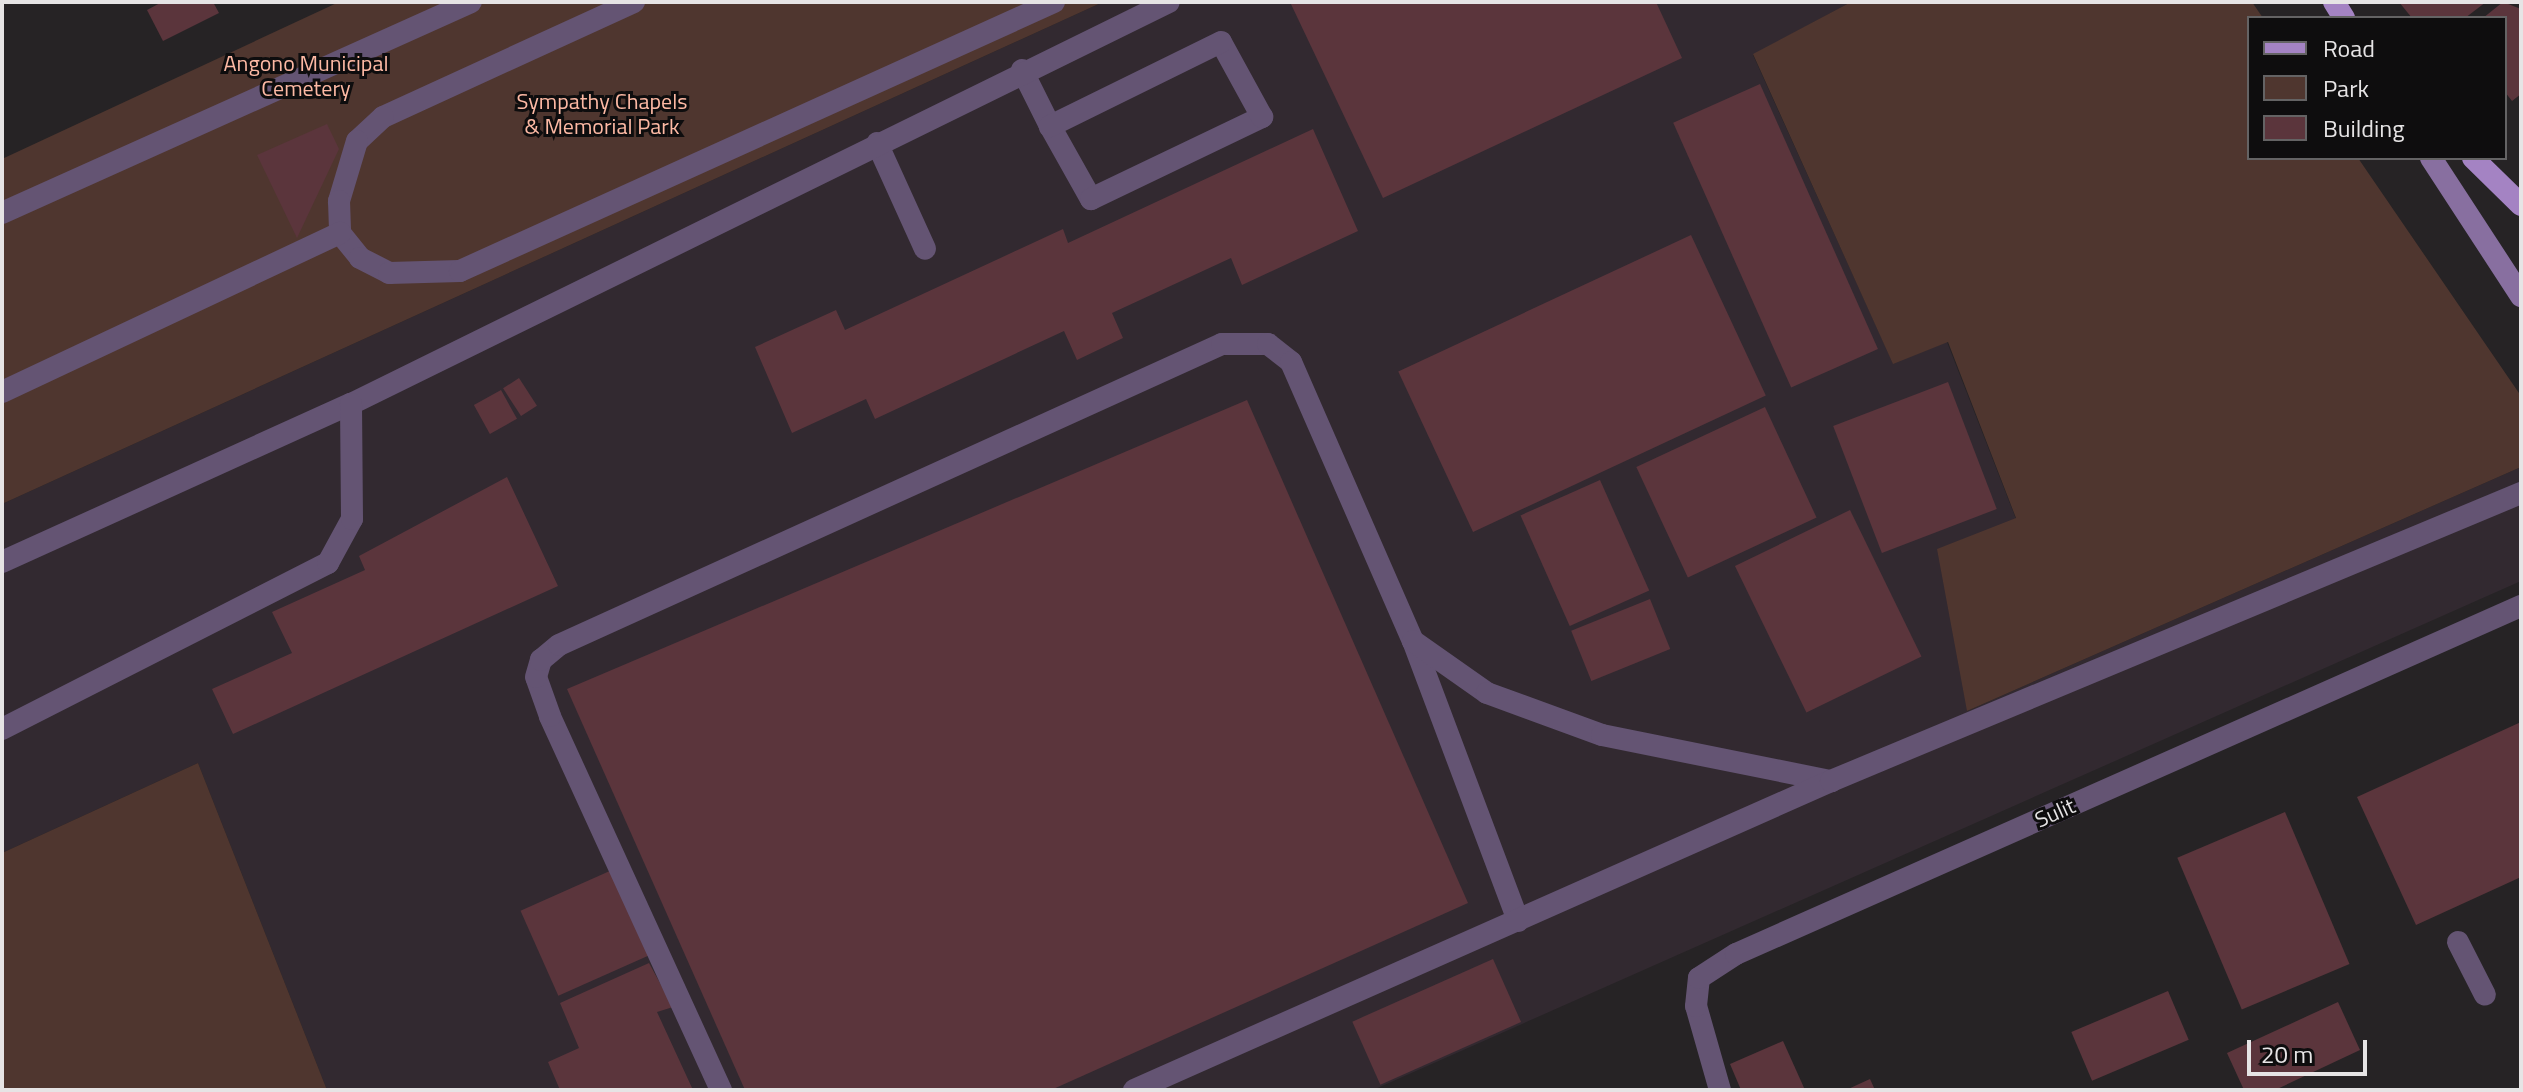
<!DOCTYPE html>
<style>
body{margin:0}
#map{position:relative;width:2523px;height:1092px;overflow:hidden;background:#262325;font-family:"Titillium Web",sans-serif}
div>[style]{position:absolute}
.built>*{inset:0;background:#322930}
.green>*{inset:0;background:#4f362f}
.building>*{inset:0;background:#5b353c;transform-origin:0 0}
.service>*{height:22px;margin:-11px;padding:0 11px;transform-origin:11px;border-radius:11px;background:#645473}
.minor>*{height:22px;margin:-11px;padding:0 11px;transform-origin:11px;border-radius:11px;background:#645473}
.secondary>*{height:22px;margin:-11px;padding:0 11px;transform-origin:11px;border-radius:11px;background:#886fa0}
.primary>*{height:22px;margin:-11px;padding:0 11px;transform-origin:11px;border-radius:11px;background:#a483c3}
span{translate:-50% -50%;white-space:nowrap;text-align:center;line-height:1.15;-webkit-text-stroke:6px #0e0d0e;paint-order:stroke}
.park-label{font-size:22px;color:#fdb9a4}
.street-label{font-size:22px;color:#e6e4e5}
.frame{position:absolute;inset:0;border:4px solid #e6e4e5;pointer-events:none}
.legend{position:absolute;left:2247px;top:16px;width:260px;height:144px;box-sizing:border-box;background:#0e0d0e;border:2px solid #646364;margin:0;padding:10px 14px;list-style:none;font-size:24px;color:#e6e4e5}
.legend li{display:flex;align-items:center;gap:16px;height:40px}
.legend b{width:40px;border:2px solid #646364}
.scale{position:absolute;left:2247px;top:1040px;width:120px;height:36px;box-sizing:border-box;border:4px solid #e6e4e5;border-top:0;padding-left:10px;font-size:24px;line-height:28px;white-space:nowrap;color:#e6e4e5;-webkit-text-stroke:6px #0e0d0e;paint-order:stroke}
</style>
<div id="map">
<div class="built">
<div style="clip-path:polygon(1103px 2px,1851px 2px,1753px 55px,1893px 363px,1947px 342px,2016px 519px,1967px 711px,2521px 467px,2521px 581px,1373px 1090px,327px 1090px,198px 763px,2px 853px,2px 504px)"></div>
</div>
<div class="green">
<div style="clip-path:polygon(339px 2px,1103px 2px,2px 504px,2px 159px)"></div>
<div style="clip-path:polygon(1851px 2px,2252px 2px,2263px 18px,2249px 18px,2249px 158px,2358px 158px,2521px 396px,2521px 467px,1967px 711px,1937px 549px,2016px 518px,1948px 342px,1893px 364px,1753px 54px)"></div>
<div style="clip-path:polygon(198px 763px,327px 1090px,2px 1090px,2px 853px)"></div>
</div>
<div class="building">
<div style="clip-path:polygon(162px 2px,213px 2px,219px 13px,163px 41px,147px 10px)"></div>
<div style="clip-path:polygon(1290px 2px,1656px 2px,1682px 58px,1383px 198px)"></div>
<div style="clip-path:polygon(2399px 2px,2486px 2px,2465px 18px,2412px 18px)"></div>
<div style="clip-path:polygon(2503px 2px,2521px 9px,2521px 94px,2512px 101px,2505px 92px,2505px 18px,2483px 18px)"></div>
<div style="left:1760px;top:84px;width:290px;height:95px;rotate:66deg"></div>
<div style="clip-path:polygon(327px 124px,339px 149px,297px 238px,257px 155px)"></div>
<div style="clip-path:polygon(1313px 129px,1358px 231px,1242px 285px,1231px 258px,1112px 313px,1123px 338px,1077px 360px,1064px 331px,875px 419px,866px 399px,792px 433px,755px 347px,836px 310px,845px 330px,1063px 229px,1068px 243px)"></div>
<div style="left:1691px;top:235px;width:177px;height:323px;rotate:65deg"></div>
<div style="left:519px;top:378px;width:33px;height:19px;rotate:57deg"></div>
<div style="left:1948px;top:382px;width:136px;height:123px;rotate:69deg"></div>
<div style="left:501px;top:390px;width:33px;height:31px;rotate:61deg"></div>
<div style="clip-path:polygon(1247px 400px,1468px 903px,1051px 1090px,745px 1090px,567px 689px)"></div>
<div style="left:1765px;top:407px;width:122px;height:142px;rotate:65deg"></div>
<div style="clip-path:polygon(507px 477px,558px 586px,233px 734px,212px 689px,292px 653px,272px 612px,365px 570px,359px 556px)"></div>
<div style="left:1600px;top:480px;width:121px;height:87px;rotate:66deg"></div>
<div style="left:1850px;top:510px;width:163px;height:128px;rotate:64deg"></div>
<div style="left:1650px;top:599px;width:54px;height:85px;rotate:68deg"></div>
<div style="clip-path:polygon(2521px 722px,2521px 877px,2416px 925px,2357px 797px)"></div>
<div style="left:2285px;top:812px;width:165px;height:117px;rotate:67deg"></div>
<div style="left:621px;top:866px;width:93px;height:110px;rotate:66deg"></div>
<div style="left:1493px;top:959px;width:69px;height:154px;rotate:66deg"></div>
<div style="clip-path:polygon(649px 963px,673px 1007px,657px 1012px,693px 1090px,560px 1090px,548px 1062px,579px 1048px,560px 1003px)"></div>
<div style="left:2168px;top:991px;width:53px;height:105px;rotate:67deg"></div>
<div style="clip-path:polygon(2338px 1002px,2360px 1050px,2275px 1090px,2244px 1090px,2227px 1053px)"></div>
<div style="clip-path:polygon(1783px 1041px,1805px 1090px,1741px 1090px,1730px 1064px)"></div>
<div style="clip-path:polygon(1870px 1079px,1875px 1090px,1846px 1090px)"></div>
</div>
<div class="service">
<div style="left:634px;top:2px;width:276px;rotate:155.4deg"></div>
<div style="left:383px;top:117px;width:35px;rotate:137deg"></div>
<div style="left:357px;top:141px;width:63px;rotate:106.7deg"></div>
<div style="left:339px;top:201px;width:32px;rotate:88deg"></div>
<div style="left:340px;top:233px;width:32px;rotate:51deg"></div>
<div style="left:360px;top:258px;width:33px;rotate:27deg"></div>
<div style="left:389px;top:273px;width:71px;rotate:-1.6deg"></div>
<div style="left:460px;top:271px;width:652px;rotate:-24.36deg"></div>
<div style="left:1022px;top:70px;width:63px;rotate:63.4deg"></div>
<div style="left:1050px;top:126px;width:84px;rotate:60.7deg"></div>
<div style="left:1091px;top:199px;width:190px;rotate:-25.6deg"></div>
<div style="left:1262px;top:117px;width:85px;rotate:-118.7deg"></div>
<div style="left:1221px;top:42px;width:191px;rotate:153.8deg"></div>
<div style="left:877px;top:143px;width:116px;rotate:65.6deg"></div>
<div style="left:2px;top:213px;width:514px;rotate:-24.22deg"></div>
<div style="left:2px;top:392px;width:374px;rotate:-25.2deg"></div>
<div style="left:2px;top:562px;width:383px;rotate:-24.4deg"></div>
<div style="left:351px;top:404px;width:911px;rotate:-26.17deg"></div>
<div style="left:1413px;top:641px;width:299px;rotate:69.4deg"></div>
<div style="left:2px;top:729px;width:366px;rotate:-27deg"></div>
<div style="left:328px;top:563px;width:50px;rotate:-61.4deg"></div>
<div style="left:352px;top:519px;width:115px;rotate:-90.5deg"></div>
<div style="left:2458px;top:942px;width:59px;rotate:63deg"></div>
<div style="left:721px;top:1090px;width:411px;rotate:-114.6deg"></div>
<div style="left:550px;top:716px;width:41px;rotate:-109.7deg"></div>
<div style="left:536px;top:677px;width:18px;rotate:-74deg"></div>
<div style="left:541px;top:660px;width:23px;rotate:-40deg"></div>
<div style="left:559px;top:645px;width:728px;rotate:-24.42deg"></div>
<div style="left:1222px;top:344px;width:46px"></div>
<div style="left:1268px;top:344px;width:29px;rotate:38deg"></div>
<div style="left:1291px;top:362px;width:305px;rotate:66.4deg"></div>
<div style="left:1413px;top:641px;width:90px;rotate:35.1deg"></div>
<div style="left:1487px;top:693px;width:122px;rotate:20.1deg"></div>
<div style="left:1602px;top:735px;width:234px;rotate:11.4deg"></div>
<div style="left:1134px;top:1090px;width:762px;rotate:-23.91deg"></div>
<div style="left:1831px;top:781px;width:748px;rotate:-22.66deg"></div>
</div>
<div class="minor">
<div style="left:1720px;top:1090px;width:87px;rotate:-105.9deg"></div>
<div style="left:1696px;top:1006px;width:28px;rotate:-84deg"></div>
<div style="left:1699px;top:978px;width:44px;rotate:-33deg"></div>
<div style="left:1736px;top:954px;width:859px;rotate:-23.91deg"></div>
</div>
<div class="secondary">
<div style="left:2431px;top:158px;width:165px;rotate:56.9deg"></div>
</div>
<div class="primary">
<div style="left:2334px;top:2px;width:19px;rotate:58deg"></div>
<div style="left:2473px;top:158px;width:67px;rotate:44.4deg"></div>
</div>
<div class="park-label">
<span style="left:306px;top:76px">Angono Municipal<br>Cemetery</span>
<span style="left:602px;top:114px">Sympathy Chapels<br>&amp; Memorial Park</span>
</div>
<div class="street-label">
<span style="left:2055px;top:813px;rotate:-24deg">Sulit</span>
</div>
<div class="frame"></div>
<ul class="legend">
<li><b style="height:10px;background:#a483c3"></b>Road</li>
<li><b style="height:22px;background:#4f362f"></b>Park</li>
<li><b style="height:22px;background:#5b353c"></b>Building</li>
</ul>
<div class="scale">20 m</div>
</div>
